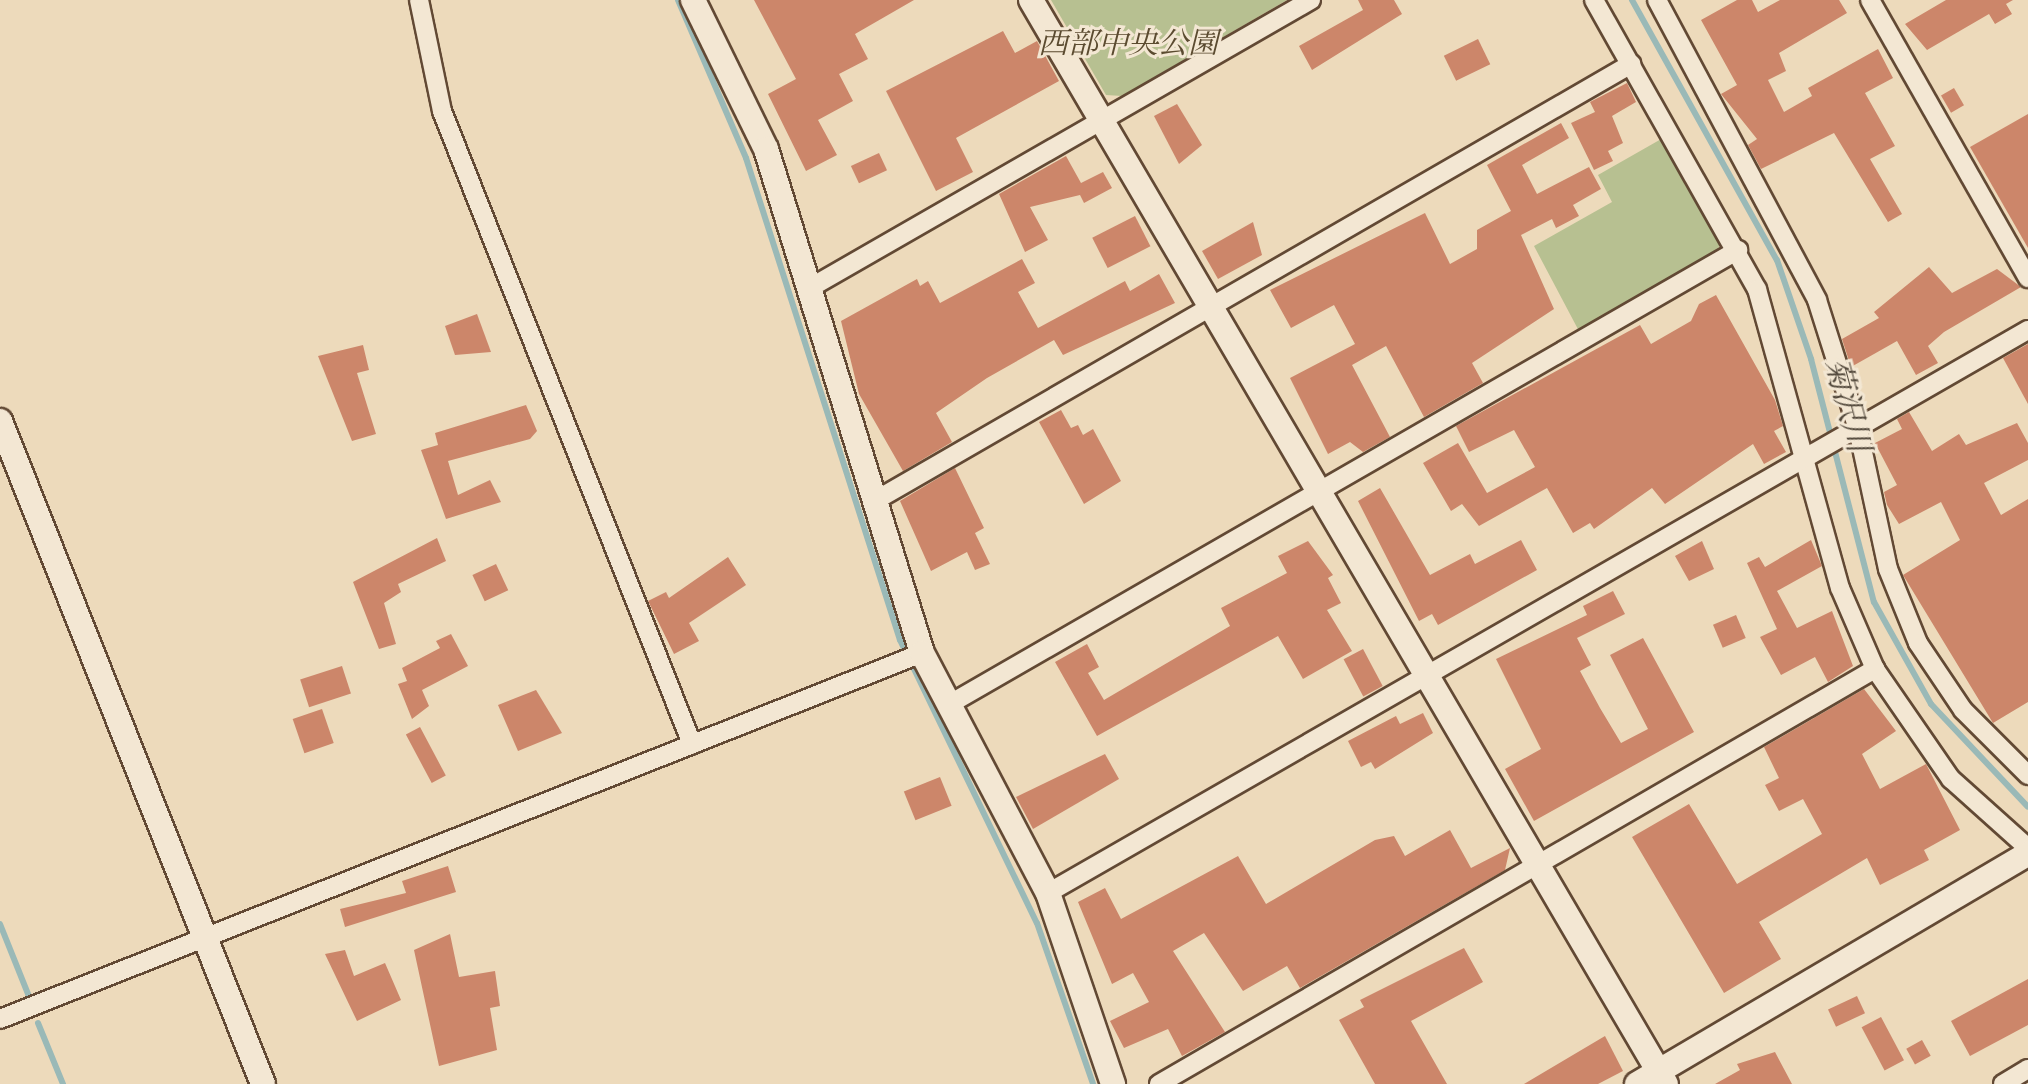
<!DOCTYPE html>
<meta charset="utf-8">
<style>
body{margin:0}
#map{position:relative;width:2028px;height:1084px;overflow:hidden;background:#eddabb;font-family:"Libre Bodoni","Noto Serif JP",serif}
div>[style]{position:absolute}
.green>*{inset:0;background:#b7c091}
.stream>*{height:6px;margin:-3px;padding:0 3px;transform-origin:3px;border-radius:3px;background:#9ab9b7}
.building>*{inset:0;background:#cc866a;transform-origin:0 0}
.roads{filter:drop-shadow(2px 0 #624934) drop-shadow(-2px 0 #624934) drop-shadow(0 2px #624934) drop-shadow(0 -2px #624934)}
.street>*{height:18px;margin:-9px;padding:0 9px;transform-origin:9px;border-radius:9px;background:#f3e7d3}
.secondary>*{height:24px;margin:-12px;padding:0 12px;transform-origin:12px;border-radius:12px;background:#f3e7d3}
span{translate:-50% -50%;white-space:nowrap;text-align:center;line-height:1.15;-webkit-text-stroke:6px #f3e7d3;paint-order:stroke}
.park-label{font-size:30px;color:#5b4b30;font-style:italic}
.water-label{font-size:32px;color:#53493c;font-style:italic}
</style>
<div id="map">
<div class="green">
<div style="clip-path:polygon(1051px 0,1287px 0,1122px 96px,1106px 95px)"></div>
<div style="clip-path:polygon(1663px 138px,1720px 238px,1718px 253px,1580px 333px,1534px 246px,1612px 202px,1598px 175px)"></div>
</div>
<div class="stream">
<div style="left:678px;top:0;width:172px;rotate:66.7deg"></div>
<div style="left:746px;top:158px;width:506px;rotate:72.28deg"></div>
<div style="left:900px;top:640px;width:314px;rotate:64.2deg"></div>
<div style="left:1037px;top:923px;width:170px;rotate:70.8deg"></div>
<div style="left:1632px;top:0;width:298px;rotate:60.9deg"></div>
<div style="left:1777px;top:260px;width:105px;rotate:71deg"></div>
<div style="left:1811px;top:359px;width:251px;rotate:75.5deg"></div>
<div style="left:1874px;top:602px;width:117px;rotate:60.8deg"></div>
<div style="left:1931px;top:704px;width:141px;rotate:46.7deg"></div>
<div style="left:0;top:924px;width:81px;rotate:68.2deg"></div>
<div style="left:38px;top:1023px;width:66px;rotate:67.7deg"></div>
</div>
<div class="building">
<div style="clip-path:polygon(754px 0,914px 0,855px 34px,868px 59px,839px 74px,853px 101px,818px 120px,837px 155px,806px 171px,768px 94px,796px 79px)"></div>
<div style="clip-path:polygon(1358px 0,1394px 0,1402px 14px,1312px 70px,1299px 46px,1363px 10px)"></div>
<div style="clip-path:polygon(1737px 0,1752px 0,1758px 12px,1780px 0,1839px 0,1847px 13px,1779px 53px,1786px 71px,1768px 80px,1784px 112px,1812px 96px,1808px 88px,1878px 49px,1893px 78px,1865px 93px,1895px 146px,1870px 159px,1902px 214px,1888px 222px,1834px 133px,1761px 169px,1748px 145px,1757px 139px,1721px 94px,1737px 85px,1701px 20px)"></div>
<div style="clip-path:polygon(1946px 0,2013px 0,2006px 4px,2012px 14px,1995px 24px,1989px 14px,1927px 50px,1905px 24px)"></div>
<div style="clip-path:polygon(1003px 31px,1015px 53px,1037px 41px,1059px 81px,956px 138px,973px 172px,936px 191px,886px 91px)"></div>
<div style="left:1478px;top:39px;width:28px;height:38px;rotate:64deg"></div>
<div style="clip-path:polygon(1627px 83px,1636px 102px,1612px 116px,1623px 143px,1608px 151px,1613px 161px,1594px 170px,1571px 123px,1595px 112px,1590px 102px)"></div>
<div style="left:1954px;top:88px;width:20px;height:15px;rotate:60deg"></div>
<div style="clip-path:polygon(1177px 104px,1202px 145px,1179px 164px,1154px 116px)"></div>
<div style="clip-path:polygon(2028px 114px,2028px 248px,1970px 147px)"></div>
<div style="clip-path:polygon(1561px 123px,1569px 138px,1522px 165px,1537px 194px,1589px 167px,1601px 189px,1573px 205px,1579px 216px,1556px 228px,1552px 219px,1521px 235px,1554px 309px,1472px 363px,1483px 383px,1424px 417px,1386px 346px,1352px 365px,1390px 437px,1363px 452px,1350px 442px,1328px 454px,1290px 378px,1355px 344px,1334px 305px,1291px 328px,1270px 290px,1425px 213px,1450px 264px,1477px 249px,1477px 230px,1511px 211px,1487px 165px)"></div>
<div style="left:879px;top:153px;width:19px;height:31px;rotate:65deg"></div>
<div style="clip-path:polygon(1066px 156px,1081px 183px,1103px 172px,1112px 188px,1084px 203px,1080px 195px,1030px 207px,1048px 240px,1025px 252px,999px 194px)"></div>
<div style="left:1135px;top:216px;width:34px;height:48px;rotate:63deg"></div>
<div style="clip-path:polygon(1253px 222px,1262px 255px,1218px 279px,1202px 251px)"></div>
<div style="clip-path:polygon(1022px 259px,1035px 283px,1018px 292px,1038px 328px,1125px 281px,1130px 291px,1159px 274px,1175px 303px,1063px 355px,1054px 340px,987px 378px,936px 413px,952px 442px,903px 471px,859px 394px,841px 321px,917px 279px,920px 286px,928px 281px,940px 303px)"></div>
<div style="clip-path:polygon(1929px 267px,1952px 293px,1997px 269px,2021px 287px,1944px 332px,1928px 346px,1938px 363px,1916px 375px,1897px 341px,1851px 367px,1842px 339px,1879px 318px,1874px 312px)"></div>
<div style="clip-path:polygon(1716px 295px,1775px 400px,1783px 426px,1774px 431px,1786px 452px,1764px 464px,1753px 444px,1665px 504px,1652px 488px,1594px 529px,1590px 523px,1573px 533px,1547px 488px,1479px 526px,1462px 504px,1451px 511px,1423px 463px,1458px 443px,1487px 493px,1535px 467px,1514px 430px,1469px 452px,1456px 426px,1640px 325px,1651px 344px,1691px 321px,1699px 304px)"></div>
<div style="clip-path:polygon(477px 314px,491px 352px,455px 355px,445px 326px)"></div>
<div style="clip-path:polygon(2028px 344px,2028px 404px,2003px 358px)"></div>
<div style="clip-path:polygon(363px 345px,369px 370px,357px 373px,376px 434px,352px 441px,318px 356px)"></div>
<div style="clip-path:polygon(526px 405px,537px 431px,530px 439px,448px 461px,458px 495px,490px 480px,501px 502px,446px 519px,421px 450px,438px 445px,435px 433px)"></div>
<div style="clip-path:polygon(1061px 410px,1071px 428px,1078px 425px,1083px 435px,1093px 429px,1121px 481px,1084px 504px,1039px 422px)"></div>
<div style="clip-path:polygon(1909px 412px,1932px 451px,1959px 434px,1966px 445px,2017px 423px,2028px 443px,2028px 460px,1984px 483px,2001px 515px,2028px 499px,2028px 702px,1993px 723px,1903px 575px,1960px 540px,1941px 502px,1899px 524px,1887px 505px,1884px 492px,1897px 485px,1875px 443px,1902px 429px,1897px 419px)"></div>
<div style="clip-path:polygon(955px 468px,984px 528px,975px 533px,990px 564px,975px 570px,967px 552px,931px 571px,900px 501px)"></div>
<div style="clip-path:polygon(1380px 488px,1430px 575px,1470px 554px,1475px 564px,1521px 540px,1537px 570px,1438px 625px,1432px 614px,1419px 621px,1358px 501px)"></div>
<div style="clip-path:polygon(437px 538px,446px 561px,398px 584px,401px 592px,384px 603px,396px 644px,379px 649px,353px 582px)"></div>
<div style="clip-path:polygon(1811px 540px,1822px 566px,1777px 591px,1797px 628px,1832px 611px,1853px 666px,1828px 682px,1815px 657px,1781px 675px,1760px 637px,1777px 629px,1747px 563px,1759px 557px,1765px 567px)"></div>
<div style="clip-path:polygon(1308px 541px,1333px 575px,1328px 578px,1341px 603px,1327px 610px,1352px 651px,1303px 679px,1278px 636px,1097px 736px,1055px 662px,1087px 644px,1099px 667px,1088px 673px,1104px 700px,1230px 626px,1221px 608px,1287px 573px,1278px 556px)"></div>
<div style="clip-path:polygon(1702px 541px,1714px 569px,1689px 581px,1675px 556px)"></div>
<div style="clip-path:polygon(728px 557px,746px 585px,689px 623px,699px 641px,674px 654px,648px 601px,666px 592px,669px 598px)"></div>
<div style="left:496px;top:564px;width:29px;height:26px;rotate:65deg"></div>
<div style="clip-path:polygon(1613px 591px,1625px 614px,1577px 638px,1591px 665px,1580px 671px,1600px 708px,1621px 743px,1648px 729px,1610px 655px,1643px 638px,1694px 732px,1534px 821px,1505px 769px,1541px 749px,1496px 659px,1587px 615px,1583px 606px)"></div>
<div style="left:1736px;top:615px;width:25px;height:25px;rotate:67deg"></div>
<div style="clip-path:polygon(451px 634px,468px 666px,422px 690px,429px 706px,412px 719px,398px 684px,407px 681px,402px 668px,440px 648px,436px 641px)"></div>
<div style="left:1363px;top:649px;width:42px;height:22px;rotate:62deg"></div>
<div style="left:342px;top:666px;width:29px;height:44px;rotate:72deg"></div>
<div style="clip-path:polygon(1864px 689px,1896px 731px,1862px 754px,1880px 789px,1926px 764px,1960px 830px,1924px 850px,1929px 860px,1880px 885px,1867px 858px,1759px 922px,1781px 959px,1724px 993px,1632px 837px,1689px 804px,1737px 884px,1822px 834px,1803px 799px,1779px 811px,1765px 785px,1779px 778px,1764px 747px)"></div>
<div style="clip-path:polygon(536px 690px,562px 733px,518px 751px,498px 705px)"></div>
<div style="left:322px;top:709px;width:36px;height:31px;rotate:71deg"></div>
<div style="clip-path:polygon(1423px 713px,1433px 733px,1375px 769px,1371px 762px,1361px 767px,1348px 741px,1396px 716px,1400px 724px)"></div>
<div style="left:420px;top:727px;width:55px;height:16px;rotate:62deg"></div>
<div style="clip-path:polygon(1105px 754px,1119px 779px,1033px 829px,1016px 797px)"></div>
<div style="left:940px;top:777px;width:31px;height:39px;rotate:68deg"></div>
<div style="clip-path:polygon(1450px 830px,1471px 868px,1510px 848px,1505px 870px,1300px 988px,1287px 966px,1243px 991px,1204px 933px,1173px 951px,1225px 1032px,1182px 1056px,1168px 1029px,1124px 1048px,1110px 1021px,1149px 1002px,1133px 973px,1112px 984px,1078px 902px,1105px 888px,1121px 919px,1238px 856px,1266px 904px,1375px 840px,1394px 836px,1405px 856px)"></div>
<div style="clip-path:polygon(448px 866px,456px 892px,345px 927px,340px 909px,406px 893px,402px 881px)"></div>
<div style="clip-path:polygon(450px 934px,459px 977px,495px 971px,500px 1006px,490px 1008px,497px 1050px,439px 1066px,414px 950px)"></div>
<div style="clip-path:polygon(1464px 948px,1483px 982px,1411px 1021px,1447px 1084px,1375px 1084px,1339px 1020px,1364px 1007px,1360px 1000px)"></div>
<div style="clip-path:polygon(345px 950px,354px 976px,385px 963px,401px 1000px,357px 1021px,325px 954px)"></div>
<div style="clip-path:polygon(2028px 979px,2028px 1025px,1970px 1056px,1951px 1021px)"></div>
<div style="left:1857px;top:996px;width:19px;height:32px;rotate:65deg"></div>
<div style="left:1881px;top:1017px;width:49px;height:22px;rotate:62deg"></div>
<div style="clip-path:polygon(1605px 1036px,1623px 1071px,1598px 1084px,1524px 1084px)"></div>
<div style="left:1922px;top:1040px;width:18px;height:18px;rotate:61deg"></div>
<div style="clip-path:polygon(1775px 1052px,1792px 1084px,1715px 1084px,1740px 1070px,1737px 1064px)"></div>
</div>
<div class="roads">
<div class="street">
<div style="left:419px;top:0;width:113px;rotate:78.3deg"></div>
<div style="left:442px;top:111px;width:681px;rotate:68.45deg"></div>
<div style="left:1594px;top:0;width:332px;rotate:60.6deg"></div>
<div style="left:1757px;top:289px;width:310px;rotate:74.5deg"></div>
<div style="left:1840px;top:588px;width:88px;rotate:66.6deg"></div>
<div style="left:1875px;top:669px;width:134px;rotate:55.4deg"></div>
<div style="left:1951px;top:779px;width:103px;rotate:41.9deg"></div>
<div style="left:1657px;top:0;width:340px;rotate:61.9deg"></div>
<div style="left:1817px;top:300px;width:135px;rotate:72.4deg"></div>
<div style="left:1858px;top:429px;width:143px;rotate:77.9deg"></div>
<div style="left:1888px;top:569px;width:80px;rotate:67.9deg"></div>
<div style="left:1918px;top:643px;width:81px;rotate:56.1deg"></div>
<div style="left:1963px;top:710px;width:92px;rotate:45deg"></div>
<div style="left:1870px;top:0;width:320px;rotate:60.4deg"></div>
<div style="left:808px;top:289px;width:580px;rotate:-29.88deg"></div>
<div style="left:878px;top:499px;width:870px;rotate:-30.01deg"></div>
<div style="left:948px;top:705px;width:912px;rotate:-29.94deg"></div>
<div style="left:1048px;top:893px;width:1130px;rotate:-29.88deg"></div>
<div style="left:0;top:1019px;width:992px;rotate:-21.65deg"></div>
<div style="left:1159px;top:1084px;width:828px;rotate:-30.1deg"></div>
<div style="left:2003px;top:1084px;width:29px;rotate:-31deg"></div>
</div>
<div class="secondary">
<div style="left:693px;top:0;width:166px;rotate:63.9deg"></div>
<div style="left:766px;top:149px;width:528px;rotate:72.8deg"></div>
<div style="left:922px;top:653px;width:271px;rotate:62.3deg"></div>
<div style="left:1048px;top:893px;width:202px;rotate:71.2deg"></div>
<div style="left:1031px;top:0;width:1256px;rotate:59.64deg"></div>
<div style="left:0;top:421px;width:713px;rotate:68.36deg"></div>
<div style="left:1637px;top:1084px;width:454px;rotate:-30.5deg"></div>
</div>
</div>
<div class="park-label">
<span style="left:1128px;top:44px">西部中央公園</span>
</div>
<div class="water-label">
<span style="left:1847px;top:405px;rotate:75deg">菊沢川</span>
</div>
</div>
